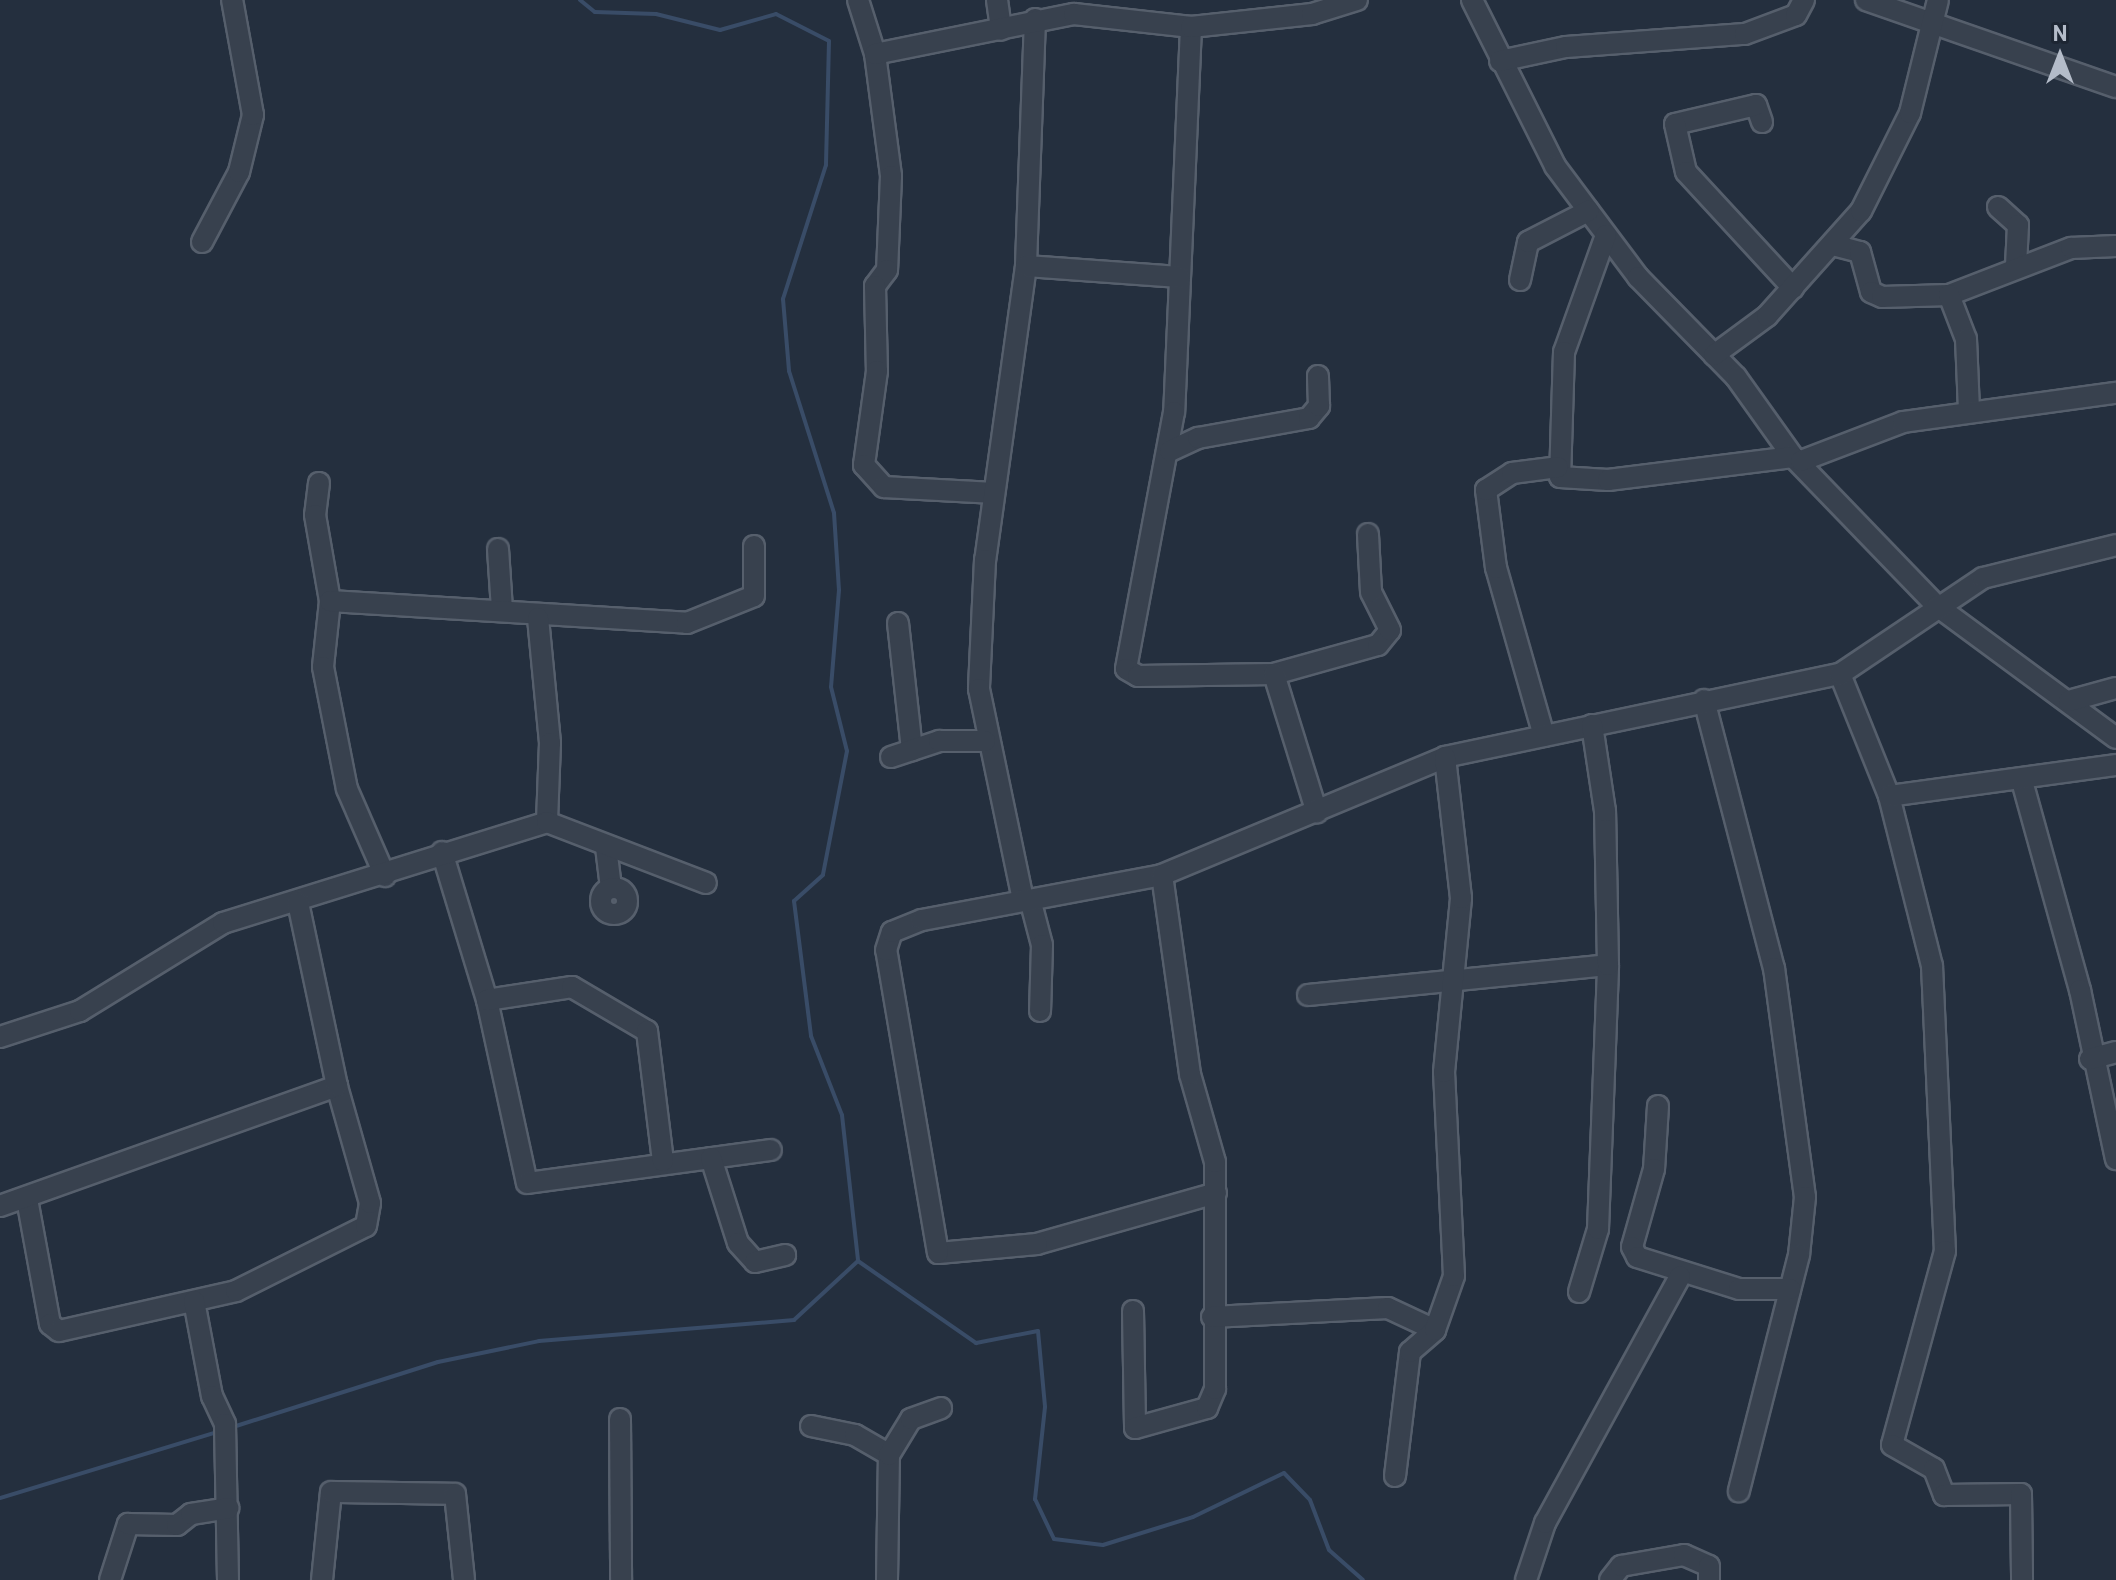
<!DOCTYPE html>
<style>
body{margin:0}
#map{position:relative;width:2116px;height:1580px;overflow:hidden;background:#242f3e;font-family:Barlow,sans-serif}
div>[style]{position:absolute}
.stream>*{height:4px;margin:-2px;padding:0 2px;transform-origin:2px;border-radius:2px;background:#394c67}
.roads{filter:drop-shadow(2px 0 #565f6c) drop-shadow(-2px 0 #565f6c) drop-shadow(0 2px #565f6c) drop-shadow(0 -2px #565f6c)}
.minor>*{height:20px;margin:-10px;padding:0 10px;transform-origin:10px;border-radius:10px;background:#38414e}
.minor>.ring{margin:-10px;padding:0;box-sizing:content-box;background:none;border:20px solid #38414e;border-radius:50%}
span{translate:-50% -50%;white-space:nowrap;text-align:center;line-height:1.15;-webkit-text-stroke:6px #1d2633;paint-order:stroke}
.north{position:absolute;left:2020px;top:16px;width:80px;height:80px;-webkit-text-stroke:6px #1d2633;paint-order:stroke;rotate:0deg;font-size:22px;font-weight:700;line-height:32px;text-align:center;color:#b4bcc9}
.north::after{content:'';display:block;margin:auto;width:28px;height:36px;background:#b4bcc9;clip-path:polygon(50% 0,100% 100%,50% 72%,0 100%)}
</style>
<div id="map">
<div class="stream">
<div style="left:580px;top:0;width:19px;rotate:39deg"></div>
<div style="left:595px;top:12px;width:61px;rotate:1.9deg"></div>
<div style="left:656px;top:14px;width:66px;rotate:14deg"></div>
<div style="left:720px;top:30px;width:58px;rotate:-15.9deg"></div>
<div style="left:776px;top:14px;width:59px;rotate:27deg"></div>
<div style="left:829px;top:41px;width:124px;rotate:91.4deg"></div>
<div style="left:826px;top:165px;width:141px;rotate:107.8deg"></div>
<div style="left:783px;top:299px;width:72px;rotate:85.2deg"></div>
<div style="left:789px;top:371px;width:149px;rotate:72.4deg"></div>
<div style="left:834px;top:513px;width:77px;rotate:86.3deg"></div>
<div style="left:839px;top:590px;width:97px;rotate:94.7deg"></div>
<div style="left:831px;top:687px;width:66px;rotate:76deg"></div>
<div style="left:847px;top:751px;width:126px;rotate:101deg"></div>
<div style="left:823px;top:875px;width:39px;rotate:138deg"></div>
<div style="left:794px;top:901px;width:136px;rotate:82.8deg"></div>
<div style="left:811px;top:1036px;width:85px;rotate:68.6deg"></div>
<div style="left:842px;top:1115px;width:147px;rotate:83.7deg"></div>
<div style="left:858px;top:1261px;width:144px;rotate:34.8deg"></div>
<div style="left:976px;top:1343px;width:63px;rotate:-11deg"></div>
<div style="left:1038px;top:1331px;width:76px;rotate:84.7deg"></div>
<div style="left:1045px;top:1407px;width:93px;rotate:96.2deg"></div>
<div style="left:1035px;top:1499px;width:44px;rotate:64.6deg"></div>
<div style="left:1054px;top:1539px;width:49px;rotate:7deg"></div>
<div style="left:1103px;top:1545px;width:94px;rotate:-17.3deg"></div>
<div style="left:1193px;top:1517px;width:101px;rotate:-25.8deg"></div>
<div style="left:1284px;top:1473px;width:37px;rotate:46deg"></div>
<div style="left:1310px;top:1500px;width:53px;rotate:69.2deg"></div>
<div style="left:1329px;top:1550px;width:45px;rotate:41.4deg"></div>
<div style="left:233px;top:1427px;width:215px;rotate:-17.6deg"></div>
<div style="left:438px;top:1362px;width:103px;rotate:-11.7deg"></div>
<div style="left:539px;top:1341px;width:256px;rotate:-4.7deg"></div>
<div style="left:794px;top:1320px;width:87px;rotate:-42.7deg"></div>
<div style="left:0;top:1498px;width:230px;rotate:-16.9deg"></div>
</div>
<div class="roads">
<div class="minor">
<div style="left:858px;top:0;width:57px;rotate:72.5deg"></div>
<div style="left:875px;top:54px;width:123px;rotate:82.5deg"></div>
<div style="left:891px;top:176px;width:94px;rotate:92.4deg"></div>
<div style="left:887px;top:270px;width:20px;rotate:127deg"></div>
<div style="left:875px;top:286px;width:85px;rotate:88.7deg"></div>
<div style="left:877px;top:371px;width:95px;rotate:97.9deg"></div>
<div style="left:864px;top:465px;width:30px;rotate:48deg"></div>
<div style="left:884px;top:487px;width:110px;rotate:3.1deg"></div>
<div style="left:997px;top:0;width:30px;rotate:82deg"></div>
<div style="left:1472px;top:0;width:186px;rotate:63.4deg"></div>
<div style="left:1555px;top:166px;width:139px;rotate:53.2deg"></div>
<div style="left:1638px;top:277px;width:140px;rotate:45.6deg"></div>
<div style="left:1736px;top:377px;width:98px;rotate:54.5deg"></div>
<div style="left:1793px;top:457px;width:207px;rotate:46deg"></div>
<div style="left:1937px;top:606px;width:222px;rotate:36.4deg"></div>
<div style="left:1866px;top:0;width:265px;rotate:19.2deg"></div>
<div style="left:1035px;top:19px;width:247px;rotate:92.1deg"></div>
<div style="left:1026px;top:266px;width:297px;rotate:97.9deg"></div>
<div style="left:985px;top:560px;width:129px;rotate:92.7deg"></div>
<div style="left:979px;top:689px;width:216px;rotate:78.2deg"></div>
<div style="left:1023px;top:900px;width:9px;rotate:21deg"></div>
<div style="left:1031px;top:903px;width:43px;rotate:75.3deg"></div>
<div style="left:1042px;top:945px;width:66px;rotate:91.7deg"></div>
<div style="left:1191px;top:27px;width:385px;rotate:92.5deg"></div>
<div style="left:1174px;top:412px;width:261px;rotate:100.6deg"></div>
<div style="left:1126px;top:669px;width:14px;rotate:30deg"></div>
<div style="left:1138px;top:676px;width:136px;rotate:-0.8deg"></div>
<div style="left:1274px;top:674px;width:108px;rotate:-15.6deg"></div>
<div style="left:1378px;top:645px;width:19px;rotate:-51deg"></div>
<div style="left:1390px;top:630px;width:42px;rotate:-116.6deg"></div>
<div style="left:1371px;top:592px;width:58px;rotate:-93deg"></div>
<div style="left:875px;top:54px;width:203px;rotate:-11.4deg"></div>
<div style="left:1074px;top:14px;width:118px;rotate:6.3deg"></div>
<div style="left:1191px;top:27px;width:122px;rotate:-6.1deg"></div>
<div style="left:1312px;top:14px;width:47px;rotate:-17.3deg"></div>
<div style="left:1500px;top:61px;width:67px;rotate:-12deg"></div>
<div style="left:1566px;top:47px;width:179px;rotate:-4.2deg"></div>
<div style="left:1745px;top:34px;width:54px;rotate:-20.4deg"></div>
<div style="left:1796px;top:15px;width:17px;rotate:-62deg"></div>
<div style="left:1762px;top:122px;width:18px;rotate:-109deg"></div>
<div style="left:1756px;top:105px;width:83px;rotate:166.8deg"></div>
<div style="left:1675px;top:124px;width:49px;rotate:77.1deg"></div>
<div style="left:1686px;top:172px;width:158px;rotate:47.3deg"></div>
<div style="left:1998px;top:207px;width:27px;rotate:42deg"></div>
<div style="left:2018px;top:225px;width:41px;rotate:92.8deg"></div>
<div style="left:1606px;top:235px;width:124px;rotate:109.7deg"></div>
<div style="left:1564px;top:352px;width:125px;rotate:91.8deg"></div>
<div style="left:1560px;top:477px;width:48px;rotate:3.6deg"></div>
<div style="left:1608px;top:480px;width:186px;rotate:-7.1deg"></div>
<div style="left:202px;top:242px;width:79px;rotate:-62.1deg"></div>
<div style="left:239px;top:172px;width:59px;rotate:-76.2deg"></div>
<div style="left:253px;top:115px;width:117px;rotate:-100.3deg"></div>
<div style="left:1837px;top:246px;width:24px;rotate:15deg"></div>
<div style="left:1860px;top:252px;width:41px;rotate:74.6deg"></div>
<div style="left:1871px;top:292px;width:12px;rotate:24deg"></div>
<div style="left:1882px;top:297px;width:67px;rotate:-1.7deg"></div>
<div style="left:1949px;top:295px;width:131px;rotate:-21.1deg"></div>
<div style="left:2071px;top:248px;width:45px;rotate:-2.5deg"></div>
<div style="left:1026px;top:266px;width:154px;rotate:4.1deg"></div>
<div style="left:1520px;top:280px;width:39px;rotate:-78deg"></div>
<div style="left:1528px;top:242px;width:68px;rotate:-27.3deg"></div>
<div style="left:1949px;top:295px;width:47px;rotate:68.9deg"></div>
<div style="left:1966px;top:339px;width:72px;rotate:87.6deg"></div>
<div style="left:1714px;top:355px;width:66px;rotate:-36.3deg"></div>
<div style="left:1767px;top:316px;width:141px;rotate:-48.2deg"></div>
<div style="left:1861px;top:211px;width:110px;rotate:-63.4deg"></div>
<div style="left:1910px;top:113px;width:116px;rotate:-76.1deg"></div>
<div style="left:1170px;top:451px;width:31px;rotate:-25deg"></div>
<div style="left:1198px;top:438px;width:113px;rotate:-10.2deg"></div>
<div style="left:1309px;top:418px;width:16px;rotate:-50deg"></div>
<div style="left:1319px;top:406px;width:30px;rotate:-92deg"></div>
<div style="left:1801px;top:461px;width:109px;rotate:-20.9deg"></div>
<div style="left:1903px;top:422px;width:215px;rotate:-7.8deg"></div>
<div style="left:319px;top:483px;width:32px;rotate:97deg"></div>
<div style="left:315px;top:515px;width:87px;rotate:80.1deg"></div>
<div style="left:330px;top:601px;width:66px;rotate:96.1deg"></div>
<div style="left:323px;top:667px;width:124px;rotate:78.9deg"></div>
<div style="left:347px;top:789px;width:95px;rotate:66.4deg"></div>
<div style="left:498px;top:549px;width:61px;rotate:86.2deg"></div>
<div style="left:330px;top:601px;width:358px;rotate:3.5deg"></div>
<div style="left:687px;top:623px;width:72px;rotate:-21.9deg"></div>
<div style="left:754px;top:596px;width:50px;rotate:-90deg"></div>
<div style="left:538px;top:618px;width:126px;rotate:84.5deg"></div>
<div style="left:550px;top:743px;width:79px;rotate:92.2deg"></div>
<div style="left:898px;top:623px;width:128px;rotate:83.7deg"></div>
<div style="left:1274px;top:674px;width:145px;rotate:72.8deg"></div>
<div style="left:1840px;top:674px;width:131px;rotate:68.1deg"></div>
<div style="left:1889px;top:796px;width:175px;rotate:75.8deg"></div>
<div style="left:1932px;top:966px;width:285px;rotate:87.4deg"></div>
<div style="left:1945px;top:1251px;width:201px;rotate:105.3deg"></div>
<div style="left:1892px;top:1445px;width:48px;rotate:29.7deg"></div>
<div style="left:1934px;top:1469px;width:28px;rotate:69deg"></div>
<div style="left:1944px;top:1495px;width:77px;rotate:-0.7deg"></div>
<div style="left:2021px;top:1494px;width:86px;rotate:89.3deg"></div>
<div style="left:1704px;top:700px;width:277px;rotate:75.4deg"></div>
<div style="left:1774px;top:968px;width:231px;rotate:82.3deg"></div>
<div style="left:1805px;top:1197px;width:58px;rotate:95.9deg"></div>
<div style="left:1799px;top:1255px;width:244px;rotate:104.3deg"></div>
<div style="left:2069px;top:701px;width:49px;rotate:-15.5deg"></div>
<div style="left:1544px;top:736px;width:175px;rotate:-105.9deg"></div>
<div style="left:1496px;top:568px;width:79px;rotate:-97.3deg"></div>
<div style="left:1486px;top:490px;width:31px;rotate:-33deg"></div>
<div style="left:1512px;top:473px;width:46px;rotate:-7.4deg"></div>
<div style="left:891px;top:757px;width:51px;rotate:-18.4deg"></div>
<div style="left:939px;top:741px;width:46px"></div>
<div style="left:2022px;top:781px;width:217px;rotate:74.5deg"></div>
<div style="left:2080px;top:990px;width:173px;rotate:78deg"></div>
<div style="left:1889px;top:796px;width:229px;rotate:-7.8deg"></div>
<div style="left:606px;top:847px;width:41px;rotate:83deg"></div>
<div style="left:442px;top:852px;width:155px;rotate:73.1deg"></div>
<div style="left:487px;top:1000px;width:187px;rotate:77.7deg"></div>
<div style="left:527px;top:1183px;width:246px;rotate:-7.7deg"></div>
<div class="ring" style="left:601px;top:888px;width:6px;height:6px"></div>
<div style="left:1308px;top:995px;width:301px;rotate:-5.7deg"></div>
<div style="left:487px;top:1000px;width:86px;rotate:-8.7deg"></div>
<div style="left:572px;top:987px;width:87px;rotate:30.4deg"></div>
<div style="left:647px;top:1031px;width:131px;rotate:83deg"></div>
<div style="left:0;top:1037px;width:84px;rotate:-18deg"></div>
<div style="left:80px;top:1011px;width:168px;rotate:-31.6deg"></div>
<div style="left:223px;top:923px;width:339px;rotate:-17.3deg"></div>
<div style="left:547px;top:822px;width:170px;rotate:21deg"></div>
<div style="left:2090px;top:1059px;width:27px;rotate:-15deg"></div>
<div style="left:1658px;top:1106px;width:63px;rotate:93.6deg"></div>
<div style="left:1654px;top:1169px;width:81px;rotate:105.8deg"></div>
<div style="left:1632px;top:1247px;width:11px;rotate:63deg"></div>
<div style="left:1637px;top:1257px;width:107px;rotate:17.4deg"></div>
<div style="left:1739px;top:1289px;width:51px"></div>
<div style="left:711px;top:1158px;width:89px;rotate:72.4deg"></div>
<div style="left:738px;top:1243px;width:25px;rotate:48deg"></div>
<div style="left:755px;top:1262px;width:31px;rotate:-13deg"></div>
<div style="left:1216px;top:1193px;width:186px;rotate:164.1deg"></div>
<div style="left:1037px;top:1244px;width:99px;rotate:174.8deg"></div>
<div style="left:938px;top:1253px;width:307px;rotate:-99.7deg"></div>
<div style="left:886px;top:950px;width:19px;rotate:-72deg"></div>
<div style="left:892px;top:932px;width:32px;rotate:-22deg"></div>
<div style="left:922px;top:920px;width:244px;rotate:-10.6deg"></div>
<div style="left:1162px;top:875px;width:307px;rotate:-22.6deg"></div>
<div style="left:1445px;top:757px;width:404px;rotate:-11.9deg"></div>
<div style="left:1840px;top:674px;width:172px;rotate:-33.9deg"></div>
<div style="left:1983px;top:578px;width:137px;rotate:-13.9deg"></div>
<div style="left:27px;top:1199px;width:127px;rotate:79.6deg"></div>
<div style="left:50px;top:1324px;width:11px;rotate:38deg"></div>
<div style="left:59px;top:1331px;width:181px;rotate:-12.7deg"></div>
<div style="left:236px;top:1291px;width:145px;rotate:-26.6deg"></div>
<div style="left:366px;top:1226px;width:23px;rotate:-80deg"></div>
<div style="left:370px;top:1203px;width:122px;rotate:-105.8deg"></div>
<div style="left:0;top:1206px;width:358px;rotate:-19.6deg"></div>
<div style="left:337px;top:1086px;width:188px;rotate:-102deg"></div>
<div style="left:1579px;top:1292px;width:66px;rotate:-73.2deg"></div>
<div style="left:1598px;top:1229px;width:264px;rotate:-87.8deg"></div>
<div style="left:1608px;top:965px;width:154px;rotate:-91.1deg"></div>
<div style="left:1605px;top:811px;width:87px;rotate:-98.6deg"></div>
<div style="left:194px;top:1301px;width:97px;rotate:79.3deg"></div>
<div style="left:212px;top:1396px;width:31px;rotate:65deg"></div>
<div style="left:225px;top:1424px;width:156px;rotate:88.9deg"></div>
<div style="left:1133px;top:1311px;width:117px;rotate:89deg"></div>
<div style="left:1135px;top:1428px;width:75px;rotate:-15.5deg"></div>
<div style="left:1207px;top:1408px;width:21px;rotate:-67deg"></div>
<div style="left:1215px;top:1389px;width:227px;rotate:-90deg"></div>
<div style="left:1215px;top:1162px;width:91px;rotate:-105.9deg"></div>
<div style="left:1190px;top:1074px;width:201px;rotate:-98deg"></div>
<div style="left:1212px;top:1317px;width:176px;rotate:-2.9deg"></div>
<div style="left:1388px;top:1308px;width:52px;rotate:25.1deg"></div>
<div style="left:620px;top:1419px;width:161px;rotate:89.6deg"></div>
<div style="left:811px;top:1426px;width:45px;rotate:11.6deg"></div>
<div style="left:855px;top:1435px;width:39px;rotate:30deg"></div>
<div style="left:1395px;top:1476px;width:125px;rotate:-83.1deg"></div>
<div style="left:1410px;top:1352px;width:33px;rotate:-41deg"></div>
<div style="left:1435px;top:1330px;width:57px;rotate:-70.6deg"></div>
<div style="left:1454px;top:1276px;width:204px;rotate:-92.8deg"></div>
<div style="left:1444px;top:1072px;width:175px;rotate:-84.4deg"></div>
<div style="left:1461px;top:898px;width:142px;rotate:-96.5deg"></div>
<div style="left:110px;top:1580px;width:59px;rotate:-72.2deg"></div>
<div style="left:128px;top:1524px;width:49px;rotate:1.2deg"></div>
<div style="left:177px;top:1525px;width:18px;rotate:-38deg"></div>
<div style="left:191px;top:1514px;width:38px;rotate:-9deg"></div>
<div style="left:322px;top:1580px;width:88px;rotate:-84.2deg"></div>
<div style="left:331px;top:1492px;width:124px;rotate:0.9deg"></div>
<div style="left:455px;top:1494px;width:86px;rotate:84deg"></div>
<div style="left:887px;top:1580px;width:125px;rotate:-89.1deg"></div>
<div style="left:889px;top:1455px;width:42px;rotate:-58.6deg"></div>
<div style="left:911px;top:1419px;width:32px;rotate:-20deg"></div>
<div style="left:1526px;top:1580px;width:60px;rotate:-71.6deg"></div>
<div style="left:1545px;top:1523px;width:281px;rotate:-61.3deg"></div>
<div style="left:1610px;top:1580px;width:18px;rotate:-52deg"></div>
<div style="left:1621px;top:1566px;width:64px;rotate:-9.9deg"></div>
<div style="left:1684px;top:1555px;width:27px;rotate:24deg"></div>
<div style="left:1709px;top:1566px;width:14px;rotate:90deg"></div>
</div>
</div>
<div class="north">N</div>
</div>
